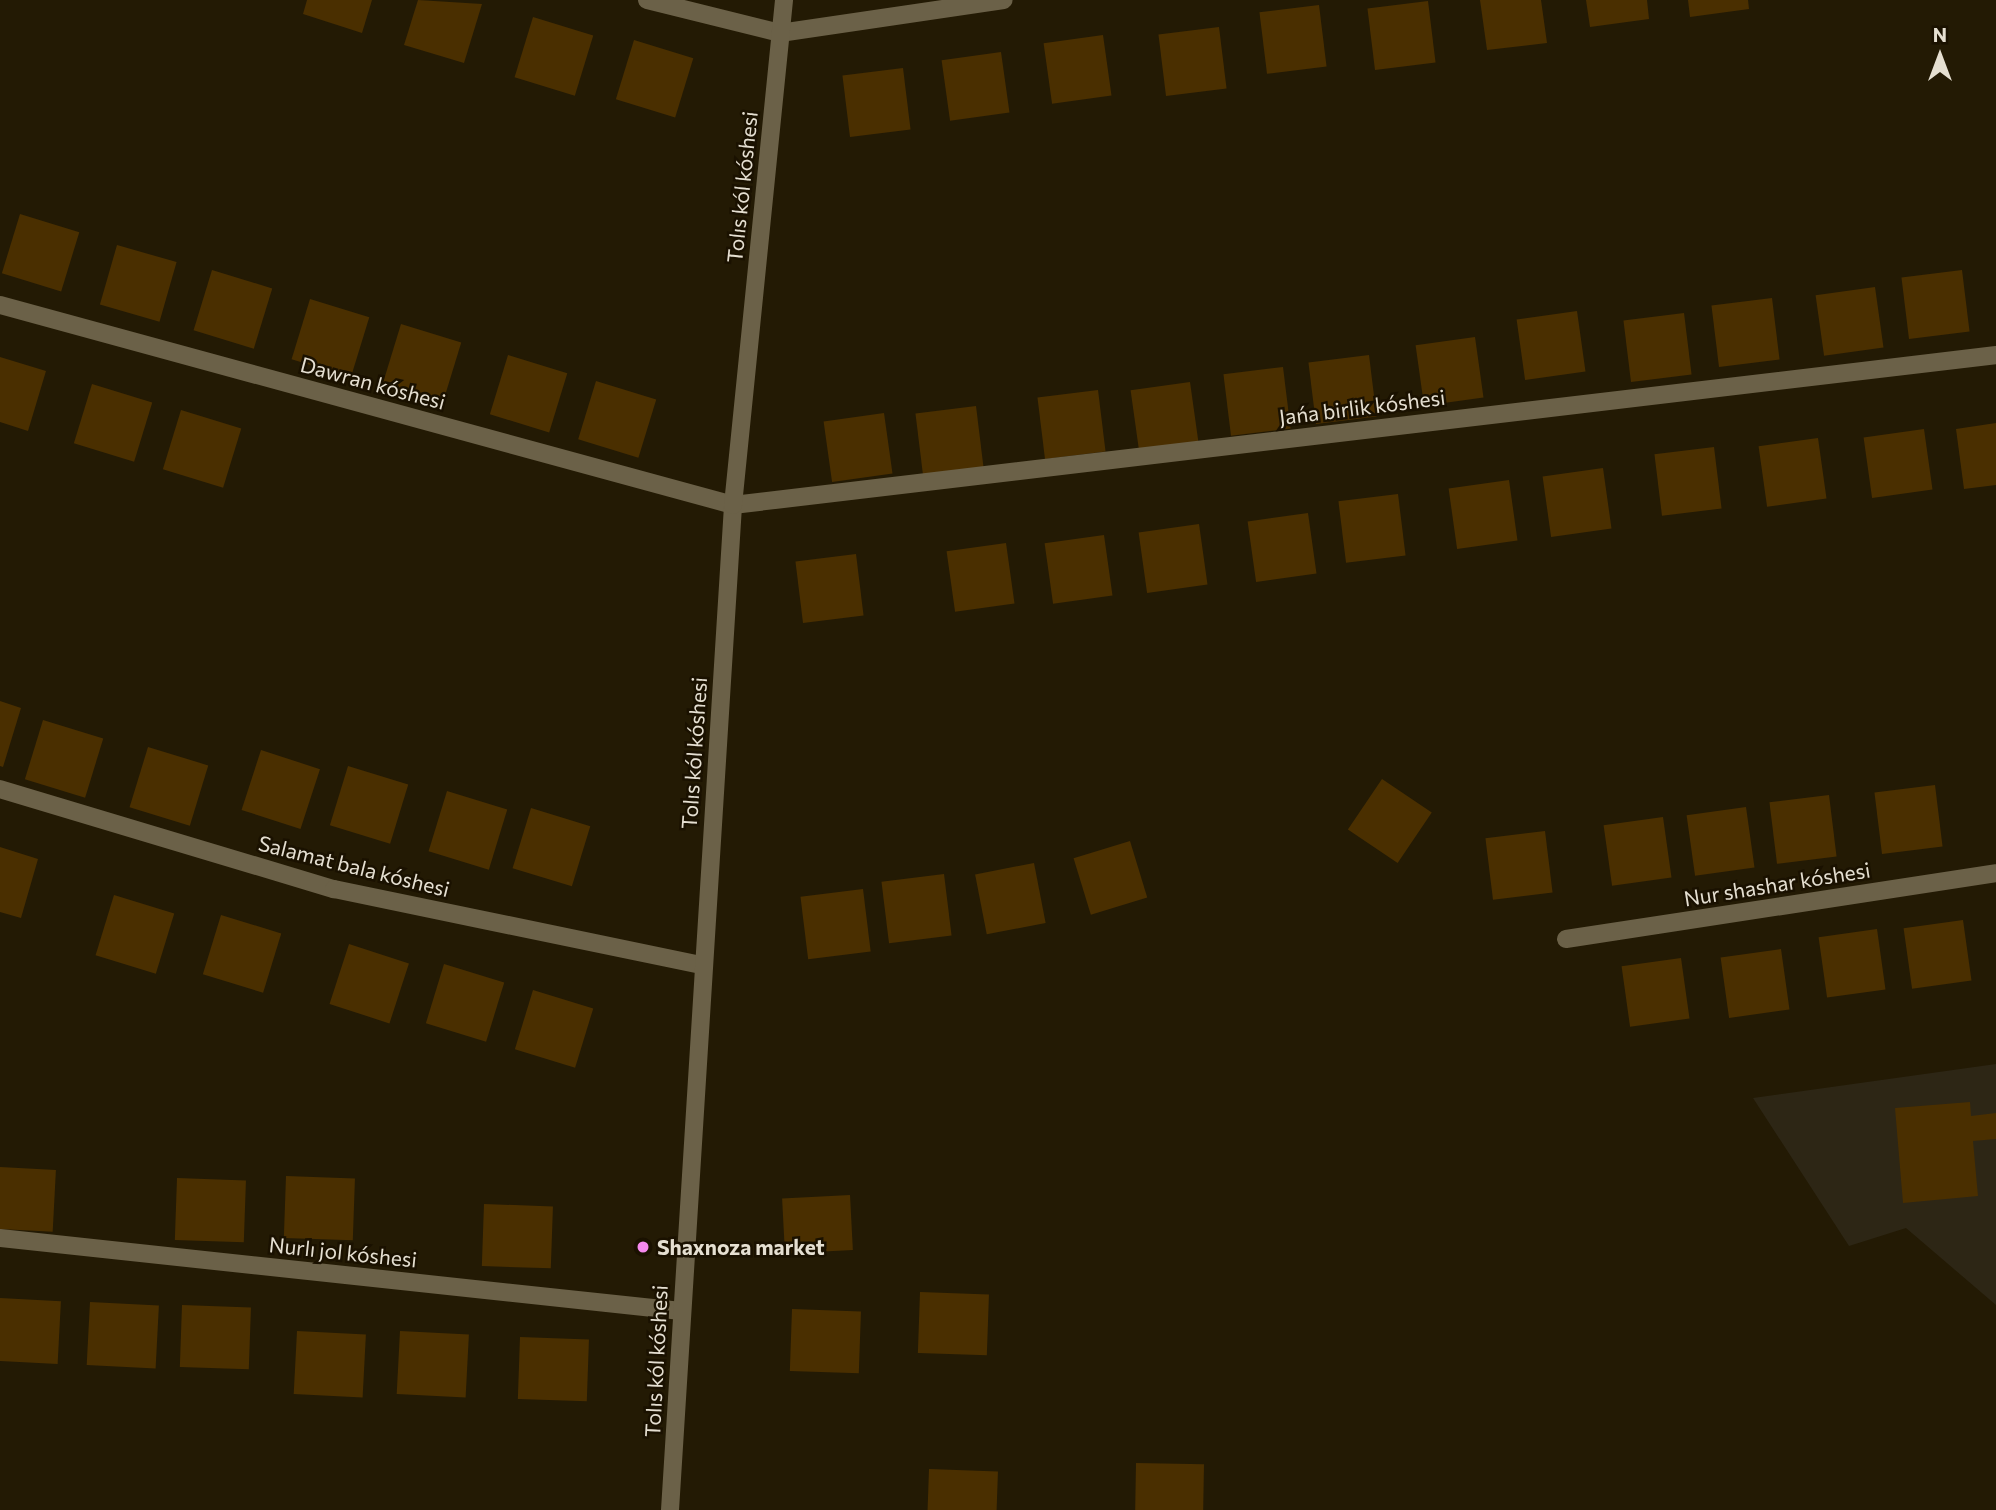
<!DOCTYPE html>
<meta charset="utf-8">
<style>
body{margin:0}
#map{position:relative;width:1996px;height:1510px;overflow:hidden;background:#231a04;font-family:Commissioner,sans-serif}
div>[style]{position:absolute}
.education>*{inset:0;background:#2d2615}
.building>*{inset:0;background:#4a2f00;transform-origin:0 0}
.minor>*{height:18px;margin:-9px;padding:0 9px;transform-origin:9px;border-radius:9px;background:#6b6148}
.dots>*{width:19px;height:19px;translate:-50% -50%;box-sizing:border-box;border:4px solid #1a1100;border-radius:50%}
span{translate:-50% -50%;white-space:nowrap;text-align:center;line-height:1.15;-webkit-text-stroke:5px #1a1100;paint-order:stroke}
.street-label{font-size:21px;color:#e5dfd1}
.poi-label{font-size:21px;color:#e5dfd1;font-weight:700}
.left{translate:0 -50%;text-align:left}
.north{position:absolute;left:1905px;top:21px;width:70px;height:70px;-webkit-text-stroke:5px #1a1100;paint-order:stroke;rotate:0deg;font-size:19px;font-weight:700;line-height:28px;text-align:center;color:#e5dfd1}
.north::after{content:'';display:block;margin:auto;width:24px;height:32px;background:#e5dfd1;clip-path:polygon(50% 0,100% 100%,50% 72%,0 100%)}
</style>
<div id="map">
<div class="education">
<div style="clip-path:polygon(1996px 1064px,1996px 1305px,1906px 1228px,1849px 1246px,1753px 1098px)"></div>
</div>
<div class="building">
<div style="clip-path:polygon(307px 0,372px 0,362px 33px,303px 14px)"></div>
<div style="clip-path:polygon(418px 0,482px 4px,464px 63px,404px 45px)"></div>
<div style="clip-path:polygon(1480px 0,1541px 0,1547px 43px,1487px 50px)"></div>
<div style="clip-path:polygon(1586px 0,1647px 0,1649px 19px,1590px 27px)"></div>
<div style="clip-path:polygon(1688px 0,1748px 0,1749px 9px,1690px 17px)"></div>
<div style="left:1428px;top:1px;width:62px;height:61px;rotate:83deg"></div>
<div style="left:1319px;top:5px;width:62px;height:60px;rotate:83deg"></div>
<div style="left:533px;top:17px;width:63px;height:63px;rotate:17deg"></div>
<div style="left:1219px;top:27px;width:62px;height:61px;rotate:83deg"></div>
<div style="left:1103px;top:35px;width:61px;height:60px;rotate:82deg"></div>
<div style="left:634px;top:40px;width:62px;height:62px;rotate:17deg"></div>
<div style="left:1001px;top:52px;width:61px;height:60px;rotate:82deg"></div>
<div style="left:903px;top:68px;width:62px;height:61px;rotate:83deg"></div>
<div style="left:20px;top:214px;width:62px;height:62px;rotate:17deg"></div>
<div style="left:117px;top:245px;width:62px;height:62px;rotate:16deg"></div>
<div style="left:212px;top:270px;width:63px;height:63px;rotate:17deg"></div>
<div style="left:1962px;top:270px;width:62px;height:61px;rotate:83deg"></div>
<div style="left:1875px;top:287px;width:61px;height:60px;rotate:82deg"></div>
<div style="left:1772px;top:298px;width:62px;height:61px;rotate:83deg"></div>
<div style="left:310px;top:299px;width:62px;height:63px;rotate:17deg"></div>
<div style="left:1577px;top:311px;width:61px;height:61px;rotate:82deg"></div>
<div style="left:1684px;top:313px;width:62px;height:61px;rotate:83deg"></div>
<div style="left:401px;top:324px;width:63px;height:62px;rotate:17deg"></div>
<div style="left:1475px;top:337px;width:61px;height:60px;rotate:82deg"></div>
<div style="left:508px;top:355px;width:62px;height:62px;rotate:17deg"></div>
<div style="left:1369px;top:355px;width:62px;height:61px;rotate:83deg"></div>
<div style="clip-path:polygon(0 357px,46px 371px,28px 431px,0 422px)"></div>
<div style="left:1283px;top:367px;width:62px;height:60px;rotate:83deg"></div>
<div style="left:596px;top:381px;width:63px;height:61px;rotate:17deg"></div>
<div style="left:1190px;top:382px;width:61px;height:60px;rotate:82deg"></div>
<div style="left:92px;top:384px;width:63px;height:62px;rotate:17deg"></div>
<div style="left:1098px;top:390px;width:62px;height:61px;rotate:83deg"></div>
<div style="left:976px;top:406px;width:62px;height:61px;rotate:83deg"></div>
<div style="left:181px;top:410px;width:63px;height:62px;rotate:17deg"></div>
<div style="left:884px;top:413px;width:61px;height:61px;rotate:82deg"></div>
<div style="clip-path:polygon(1996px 423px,1996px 485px,1964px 489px,1956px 429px)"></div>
<div style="left:1924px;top:429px;width:61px;height:61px;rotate:82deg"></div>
<div style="left:1818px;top:438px;width:61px;height:60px;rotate:82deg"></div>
<div style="left:1714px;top:447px;width:62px;height:60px;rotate:83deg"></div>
<div style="left:1603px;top:468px;width:61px;height:61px;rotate:82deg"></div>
<div style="left:1509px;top:480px;width:61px;height:61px;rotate:82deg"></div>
<div style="left:1398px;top:494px;width:62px;height:60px;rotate:83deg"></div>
<div style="left:1308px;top:513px;width:61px;height:61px;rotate:82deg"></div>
<div style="left:1199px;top:524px;width:61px;height:61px;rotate:82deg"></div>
<div style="left:1104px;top:535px;width:61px;height:60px;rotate:82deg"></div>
<div style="left:1006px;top:543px;width:61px;height:60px;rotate:82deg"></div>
<div style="left:856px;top:554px;width:62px;height:61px;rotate:83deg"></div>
<div style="clip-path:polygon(0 701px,21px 708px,3px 767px,0 766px)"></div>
<div style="left:43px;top:720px;width:63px;height:62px;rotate:17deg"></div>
<div style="left:148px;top:747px;width:63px;height:63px;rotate:17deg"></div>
<div style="left:261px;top:750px;width:62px;height:63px;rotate:18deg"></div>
<div style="left:348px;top:766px;width:63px;height:62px;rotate:17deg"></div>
<div style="left:1382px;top:779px;width:60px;height:61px;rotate:34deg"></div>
<div style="left:1935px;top:785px;width:62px;height:61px;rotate:83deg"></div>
<div style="left:447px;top:791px;width:63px;height:63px;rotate:17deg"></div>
<div style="left:1829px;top:795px;width:62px;height:60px;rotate:83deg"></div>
<div style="left:1746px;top:807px;width:61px;height:60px;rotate:82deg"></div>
<div style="left:531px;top:808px;width:62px;height:63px;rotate:17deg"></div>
<div style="left:1663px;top:817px;width:61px;height:60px;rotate:82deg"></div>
<div style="left:1545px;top:831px;width:62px;height:60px;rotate:83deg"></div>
<div style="left:1130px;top:841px;width:59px;height:59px;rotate:73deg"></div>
<div style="clip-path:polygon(0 847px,38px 859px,21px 918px,0 912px)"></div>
<div style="left:1034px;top:863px;width:61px;height:60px;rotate:79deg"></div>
<div style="left:944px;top:874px;width:62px;height:63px;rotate:83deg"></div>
<div style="left:863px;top:889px;width:63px;height:63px;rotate:83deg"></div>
<div style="left:114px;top:895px;width:63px;height:63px;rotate:17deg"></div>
<div style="left:221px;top:915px;width:63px;height:62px;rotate:17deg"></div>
<div style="left:1963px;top:920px;width:61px;height:60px;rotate:82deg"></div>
<div style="left:1877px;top:929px;width:61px;height:59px;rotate:82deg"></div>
<div style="left:349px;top:944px;width:63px;height:63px;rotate:18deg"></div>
<div style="left:1781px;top:949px;width:61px;height:61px;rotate:82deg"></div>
<div style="left:1681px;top:958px;width:61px;height:60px;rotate:82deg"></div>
<div style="left:444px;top:964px;width:63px;height:62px;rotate:17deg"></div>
<div style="left:533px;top:990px;width:63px;height:62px;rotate:17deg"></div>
<div style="clip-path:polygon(1970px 1102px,1971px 1116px,1996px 1113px,1996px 1139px,1973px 1141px,1978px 1196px,1903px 1203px,1895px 1108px)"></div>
<div style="left:0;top:1167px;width:56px;height:62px;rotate:3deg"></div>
<div style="left:286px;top:1176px;width:69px;height:62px;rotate:2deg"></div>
<div style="left:177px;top:1178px;width:69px;height:62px;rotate:2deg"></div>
<div style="left:850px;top:1195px;width:55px;height:68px;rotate:87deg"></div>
<div style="left:484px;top:1204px;width:69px;height:62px;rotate:2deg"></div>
<div style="left:920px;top:1292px;width:69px;height:61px;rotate:2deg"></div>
<div style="left:0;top:1298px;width:61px;height:63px;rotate:3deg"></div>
<div style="left:90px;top:1302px;width:69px;height:63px;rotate:3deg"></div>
<div style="left:182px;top:1305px;width:69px;height:62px;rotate:2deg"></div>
<div style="left:792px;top:1309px;width:69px;height:62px;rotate:2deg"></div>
<div style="left:297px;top:1331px;width:69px;height:63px;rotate:3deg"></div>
<div style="left:400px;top:1331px;width:69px;height:63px;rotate:3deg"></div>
<div style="left:520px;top:1337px;width:69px;height:62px;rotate:2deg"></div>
<div style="left:1136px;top:1463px;width:68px;height:47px;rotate:1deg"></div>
<div style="left:929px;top:1469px;width:69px;height:41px;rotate:2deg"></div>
</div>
<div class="minor">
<div style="left:647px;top:0;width:137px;rotate:13.9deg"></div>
<div style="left:780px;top:33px;width:226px;rotate:-8.4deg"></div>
<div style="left:0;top:305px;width:760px;rotate:15.26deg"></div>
<div style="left:733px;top:505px;width:1272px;rotate:-6.77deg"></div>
<div style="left:0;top:789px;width:349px;rotate:16.7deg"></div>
<div style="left:334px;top:889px;width:376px;rotate:11.7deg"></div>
<div style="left:1566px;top:939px;width:435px;rotate:-8.7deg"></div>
<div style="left:0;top:1238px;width:685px;rotate:6.12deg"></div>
<div style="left:670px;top:1510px;width:1007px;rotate:-86.41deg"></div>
<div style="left:733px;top:505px;width:508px;rotate:-84.23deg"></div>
</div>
<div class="dots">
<div style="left:643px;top:1247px;background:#f589ee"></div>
</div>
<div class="street-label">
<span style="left:742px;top:187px;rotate:-84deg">Tolıs kól kóshesi</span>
<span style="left:373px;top:383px;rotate:15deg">Dawran kóshesi</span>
<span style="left:1362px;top:407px;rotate:-7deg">Jańa birlik kóshesi</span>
<span style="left:694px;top:753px;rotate:-86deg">Tolıs kól kóshesi</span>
<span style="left:354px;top:866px;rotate:14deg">Salamat bala kóshesi</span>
<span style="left:1777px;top:884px;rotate:-9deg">Nur shashar kóshesi</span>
<span style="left:343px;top:1252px;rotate:6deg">Nurlı jol kóshesi</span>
<span style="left:656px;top:1361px;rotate:-87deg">Tolıs kól kóshesi</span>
</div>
<div class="poi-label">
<span class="left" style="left:657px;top:1247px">Shaxnoza market</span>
</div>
<div class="north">N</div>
</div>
